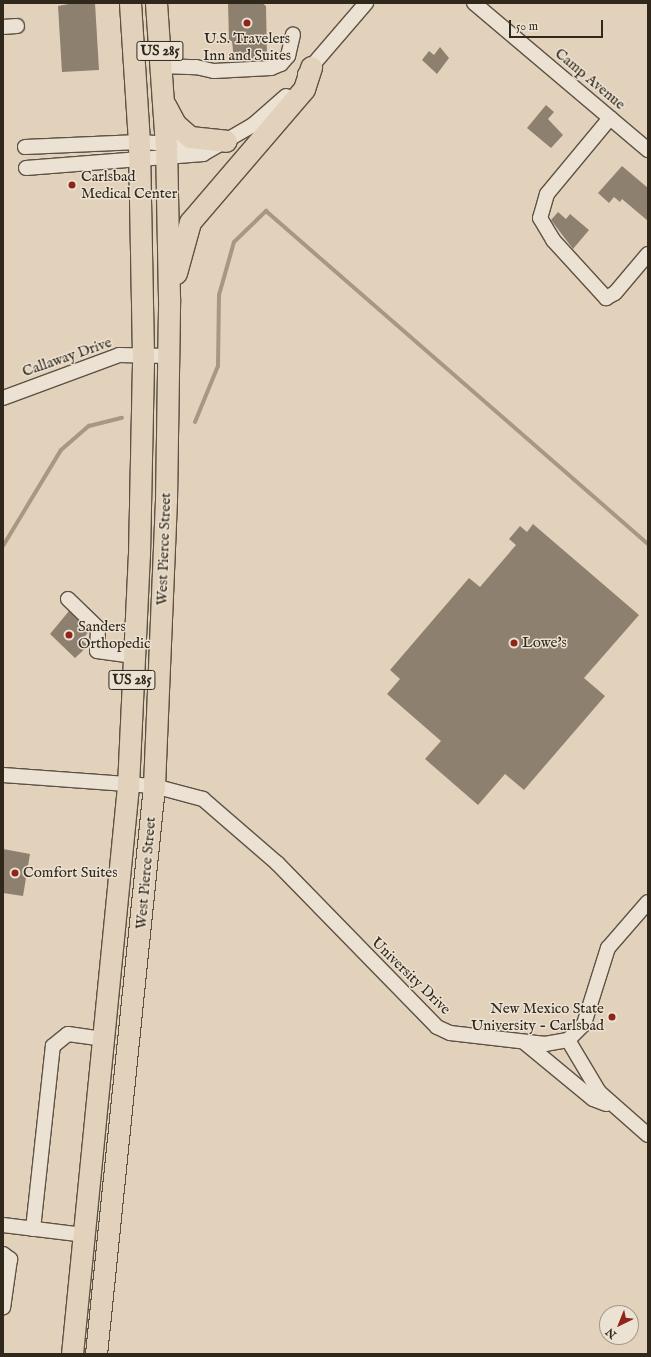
<!DOCTYPE html>
<style>
body{margin:0}
#map{position:relative;width:651px;height:1357px;overflow:hidden;background:#e2d2bb;font-family:"IM FELL English",serif}
div>[style]{position:absolute}
.stream>*{height:4px;margin:-2px;padding:0 2px;transform-origin:2px;border-radius:2px;background:#a69885}
.building>*{inset:0;background:#8d806f}
.roads{filter:drop-shadow(1px 0 #5d5244) drop-shadow(-1px 0 #5d5244) drop-shadow(0 1px #5d5244) drop-shadow(0 -1px #5d5244)}
.minor>*{height:14px;margin:-7px;padding:0 7px;transform-origin:7px;border-radius:7px;background:#ece2d3}
.highway>*{height:21px;margin:-10.5px;padding:0 10.5px;transform-origin:10.5px;border-radius:10.5px;background:#e2d2bb}
.dots>*{width:11px;height:11px;translate:-50% -50%;box-sizing:border-box;border:2px solid #ece2d3;border-radius:50%}
span{translate:-50% -50%;white-space:nowrap;text-align:center;line-height:1.15;-webkit-text-stroke:3px #ece2d3;paint-order:stroke}
.shield-label span{padding:1px 3px;background:#ece2d3;border:1px solid;border-radius:3px;-webkit-text-stroke-width:0}
.shield-label{font-size:14px;color:#31281c;font-weight:700}
.poi-label{font-size:15px;color:#31281c}
.left{translate:0 -50%;text-align:left}
.right{translate:-100% -50%;text-align:right}
.street-label{font-size:15px;color:#31281c}
.frame{position:absolute;inset:0;border:4px solid #31281c;pointer-events:none}
.north{position:absolute;left:599px;top:1305px;width:40px;height:40px;box-sizing:border-box;background:#ece2d3;border:1px solid #a1988a;border-radius:50%;rotate:223deg;font-size:11px;font-weight:700;line-height:16px;text-align:center;color:#31281c}
.north::after{content:'';display:block;margin:auto;width:14px;height:18px;background:#8f2418;clip-path:polygon(50% 0,100% 100%,50% 72%,0 100%)}
.scale{position:absolute;left:509px;top:20px;width:94px;height:18px;box-sizing:border-box;border:2px solid #31281c;border-top:0;padding-left:5px;font-size:12px;line-height:14px;white-space:nowrap;color:#31281c;-webkit-text-stroke:3px #ece2d3;paint-order:stroke}
</style>
<div id="map">
<div class="stream">
<div style="left:195px;top:422px;width:61px;rotate:-67.7deg"></div>
<div style="left:218px;top:366px;width:71px;rotate:-89.2deg"></div>
<div style="left:219px;top:295px;width:55px;rotate:-74.2deg"></div>
<div style="left:234px;top:242px;width:45px;rotate:-44.1deg"></div>
<div style="left:266px;top:211px;width:507px;rotate:41.08deg"></div>
<div style="left:3px;top:546px;width:112px;rotate:-58.9deg"></div>
<div style="left:61px;top:450px;width:37px;rotate:-41deg"></div>
<div style="left:89px;top:426px;width:34px;rotate:-14deg"></div>
</div>
<div class="building">
<div style="clip-path:polygon(74px 3px,95px 3px,99px 70px,62px 72px,58px 6px)"></div>
<div style="clip-path:polygon(228px 3px,262px 3px,266px 6px,267px 57px,234px 60px,232px 41px,229px 41px)"></div>
<div style="clip-path:polygon(440px 47px,449px 58px,437px 74px,422px 60px,429px 51px,434px 55px)"></div>
<div style="clip-path:polygon(546px 105px,554px 112px,548px 119px,563px 135px,551px 148px,527px 128px)"></div>
<div style="clip-path:polygon(622px 166px,648px 188px,648px 221px,622px 199px,620px 202px,614px 197px,609px 203px,598px 193px)"></div>
<div style="clip-path:polygon(558px 212px,566px 219px,570px 214px,589px 230px,573px 249px,551px 220px)"></div>
<div style="clip-path:polygon(533px 524px,639px 615px,584px 678px,605px 696px,524px 790px,505px 774px,478px 805px,425px 759px,441px 741px,387px 694px,400px 679px,390px 670px,469px 578px,480px 587px,516px 545px,509px 539px,520px 526px,527px 532px)"></div>
<div style="clip-path:polygon(69px 611px,89px 631px,82px 640px,88px 646px,75px 658px,50px 634px)"></div>
<div style="clip-path:polygon(3px 849px,30px 854px,23px 896px,3px 893px)"></div>
</div>
<div class="roads">
<div class="minor">
<div style="left:474px;top:3px;width:228px;rotate:40.2deg"></div>
<div style="left:3px;top:27px;width:14px;rotate:-4deg"></div>
<div style="left:161px;top:66px;width:35px;rotate:2deg"></div>
<div style="left:196px;top:67px;width:18px;rotate:13deg"></div>
<div style="left:214px;top:71px;width:57px;rotate:-3deg"></div>
<div style="left:271px;top:68px;width:11px;rotate:-22deg"></div>
<div style="left:281px;top:64px;width:11px;rotate:-49deg"></div>
<div style="left:288px;top:56px;width:22px;rotate:-77deg"></div>
<div style="left:305px;top:74px;width:94px;rotate:-49.3deg"></div>
<div style="left:610px;top:118px;width:99px;rotate:129.7deg"></div>
<div style="left:547px;top:194px;width:25px;rotate:106deg"></div>
<div style="left:540px;top:218px;width:26px;rotate:59deg"></div>
<div style="left:553px;top:240px;width:79px;rotate:47.6deg"></div>
<div style="left:606px;top:298px;width:10px;rotate:-29deg"></div>
<div style="left:615px;top:293px;width:51px;rotate:-49.8deg"></div>
<div style="left:25px;top:147px;width:114px;rotate:-2.5deg"></div>
<div style="left:139px;top:142px;width:67px;rotate:3.4deg"></div>
<div style="left:26px;top:168px;width:178px;rotate:-4.5deg"></div>
<div style="left:203px;top:154px;width:58px;rotate:-30.1deg"></div>
<div style="left:253px;top:125px;width:44px;rotate:-41.3deg"></div>
<div style="left:3px;top:398px;width:124px;rotate:-20.3deg"></div>
<div style="left:119px;top:355px;width:49px;rotate:1.2deg"></div>
<div style="left:68px;top:599px;width:42px;rotate:44deg"></div>
<div style="left:98px;top:628px;width:23px;rotate:92deg"></div>
<div style="left:97px;top:651px;width:37px;rotate:8deg"></div>
<div style="left:3px;top:775px;width:151px;rotate:4.2deg"></div>
<div style="left:154px;top:786px;width:51px;rotate:14.9deg"></div>
<div style="left:203px;top:799px;width:98px;rotate:40.9deg"></div>
<div style="left:277px;top:863px;width:229px;rotate:45.7deg"></div>
<div style="left:437px;top:1027px;width:14px;rotate:25deg"></div>
<div style="left:450px;top:1033px;width:96px;rotate:6.6deg"></div>
<div style="left:545px;top:1044px;width:23px;rotate:-10deg"></div>
<div style="left:568px;top:1040px;width:23px;rotate:-45deg"></div>
<div style="left:584px;top:1024px;width:80px;rotate:-72.5deg"></div>
<div style="left:608px;top:948px;width:61px;rotate:-49deg"></div>
<div style="left:568px;top:1040px;width:61px;rotate:59.2deg"></div>
<div style="left:599px;top:1092px;width:65px;rotate:41.3deg"></div>
<div style="left:524px;top:1042px;width:89px;rotate:39.6deg"></div>
<div style="left:593px;top:1099px;width:14px;rotate:21deg"></div>
<div style="left:3px;top:1225px;width:83px;rotate:7deg"></div>
<div style="left:33px;top:1229px;width:184px;rotate:-83.8deg"></div>
<div style="left:53px;top:1046px;width:19px;rotate:-39deg"></div>
<div style="left:68px;top:1034px;width:37px;rotate:8deg"></div>
<div style="left:3px;top:1254px;width:9px;rotate:36deg"></div>
<div style="left:10px;top:1259px;width:49px;rotate:98.1deg"></div>
</div>
<div class="highway">
<div style="left:165px;top:105px;width:21px;rotate:62deg"></div>
<div style="left:175px;top:124px;width:20px;rotate:41deg"></div>
<div style="left:190px;top:137px;width:36px;rotate:6deg"></div>
<div style="left:176px;top:273px;width:53px;rotate:-74.6deg"></div>
<div style="left:190px;top:222px;width:175px;rotate:-49.4deg"></div>
<div style="left:304px;top:89px;width:23px;rotate:-72deg"></div>
<div style="left:72px;top:1354px;width:571px;rotate:-84.37deg"></div>
<div style="left:128px;top:786px;width:232px;rotate:-87.3deg"></div>
<div style="left:139px;top:554px;width:199px;rotate:-88.8deg"></div>
<div style="left:143px;top:355px;width:213px;rotate:-91.1deg"></div>
<div style="left:139px;top:142px;width:139px;rotate:-93.7deg"></div>
<div style="left:96px;top:1354px;width:571px;rotate:-84.17deg"></div>
<div style="left:154px;top:786px;width:286px;rotate:-87.6deg"></div>
<div style="left:166px;top:500px;width:202px;rotate:-89.1deg"></div>
<div style="left:169px;top:298px;width:152px;rotate:-91.1deg"></div>
<div style="left:166px;top:146px;width:143px;rotate:-94deg"></div>
</div>
</div>
<div class="dots">
<div style="left:247px;top:23px;background:#8f2418"></div>
<div style="left:72px;top:185px;background:#8f2418"></div>
<div style="left:69px;top:635px;background:#8f2418"></div>
<div style="left:514px;top:643px;background:#8f2418"></div>
<div style="left:15px;top:873px;background:#8f2418"></div>
<div style="left:612px;top:1017px;background:#8f2418"></div>
</div>
<div class="shield-label">
<span style="left:160px;top:51px">US 285</span>
<span style="left:132px;top:680px">US 285</span>
</div>
<div class="poi-label">
<span style="left:247px;top:47px">U.S. Travelers<br>Inn and Suites</span>
<span class="left" style="left:81px;top:185px">Carlsbad<br>Medical Center</span>
<span class="left" style="left:78px;top:635px">Sanders<br>Orthopedic</span>
<span class="left" style="left:522px;top:643px">Lowe's</span>
<span class="left" style="left:23px;top:873px">Comfort Suites</span>
<span class="right" style="left:604px;top:1017px">New Mexico State<br>University - Carlsbad</span>
</div>
<div class="street-label">
<span style="left:590px;top:79px;rotate:40deg">Camp Avenue</span>
<span style="left:67px;top:357px;rotate:-19deg">Callaway Drive</span>
<span style="left:164px;top:549px;rotate:-88deg">West Pierce Street</span>
<span style="left:146px;top:873px;rotate:-85deg">West Pierce Street</span>
<span style="left:411px;top:976px;rotate:44deg">University Drive</span>
</div>
<div class="frame"></div>
<div class="north">N</div>
<div class="scale">50 m</div>
</div>
